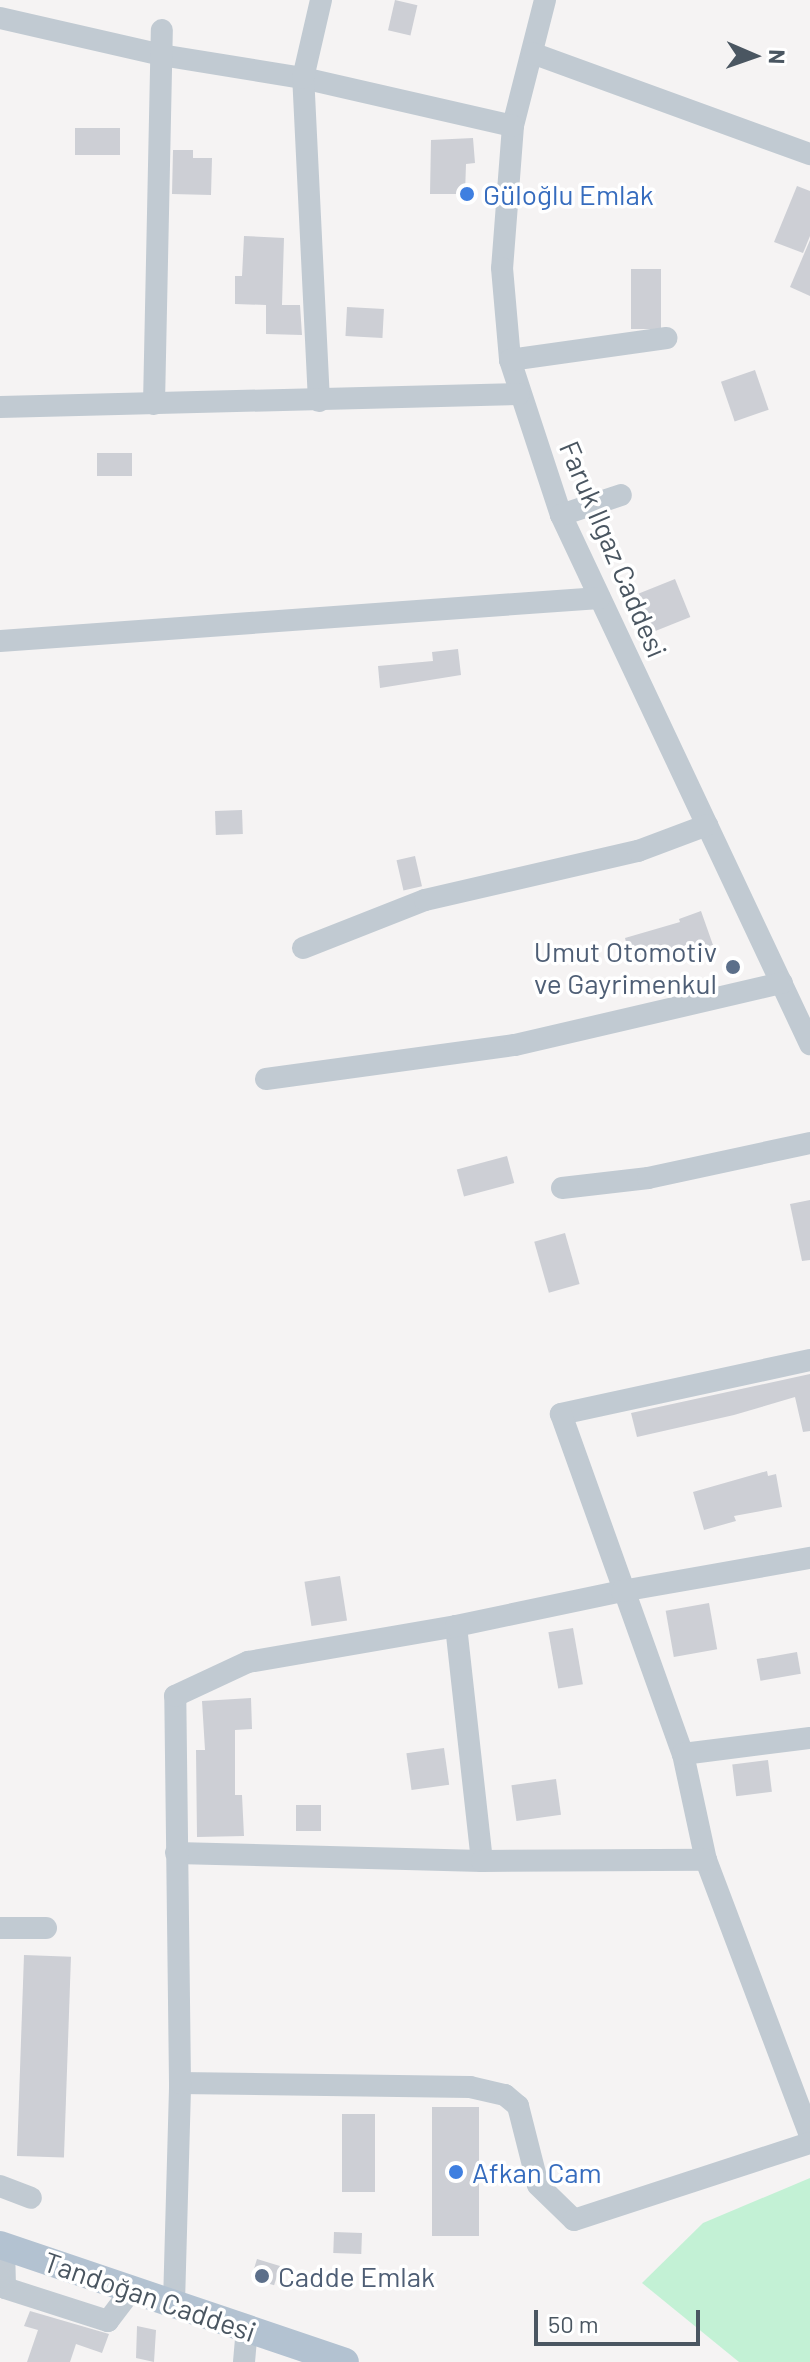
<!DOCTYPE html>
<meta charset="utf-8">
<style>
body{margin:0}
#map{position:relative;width:810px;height:2362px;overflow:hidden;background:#f5f3f3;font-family:Barlow,sans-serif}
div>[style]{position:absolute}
.green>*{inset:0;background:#c3f1d5}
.building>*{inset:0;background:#cdcfd5;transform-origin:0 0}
.minor>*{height:22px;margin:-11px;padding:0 11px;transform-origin:11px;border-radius:11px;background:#c1cad2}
.major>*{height:28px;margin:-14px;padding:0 14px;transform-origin:14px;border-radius:14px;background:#b3c2d1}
.dots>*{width:22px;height:22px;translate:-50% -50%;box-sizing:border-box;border:4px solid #fff;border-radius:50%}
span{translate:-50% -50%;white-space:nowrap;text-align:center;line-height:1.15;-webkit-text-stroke:7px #fff;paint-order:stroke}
.shop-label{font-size:28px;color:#366cbe}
.left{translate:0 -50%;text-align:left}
.street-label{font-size:28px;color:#4a5661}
.service-label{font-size:28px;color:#4e5e75}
.right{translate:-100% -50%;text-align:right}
.north{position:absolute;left:714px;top:16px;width:80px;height:80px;-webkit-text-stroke:6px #fff;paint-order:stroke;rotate:92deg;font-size:22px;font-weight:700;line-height:32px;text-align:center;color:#4a5661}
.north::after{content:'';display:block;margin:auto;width:28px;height:36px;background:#4a5661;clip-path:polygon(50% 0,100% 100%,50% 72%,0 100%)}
.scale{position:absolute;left:534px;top:2310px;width:166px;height:36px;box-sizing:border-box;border:4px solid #4a5661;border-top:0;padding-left:10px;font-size:24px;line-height:28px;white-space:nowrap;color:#4a5661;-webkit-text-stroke:6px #fff;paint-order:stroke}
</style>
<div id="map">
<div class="green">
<div style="clip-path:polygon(810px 2178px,810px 2362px,739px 2362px,642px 2283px,703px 2223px)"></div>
</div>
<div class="building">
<div style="left:395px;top:0;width:23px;height:31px;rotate:13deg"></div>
<div style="left:75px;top:128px;width:45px;height:27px"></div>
<div style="clip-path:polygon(473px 138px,475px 163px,466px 164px,465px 194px,430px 194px,431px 140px)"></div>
<div style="clip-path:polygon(173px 150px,193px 150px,193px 158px,212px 158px,211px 195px,172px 194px)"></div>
<div style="clip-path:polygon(797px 186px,810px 191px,810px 236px,803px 253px,774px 242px)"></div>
<div style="clip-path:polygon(244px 236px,284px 238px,282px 305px,300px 305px,302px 335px,266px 334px,266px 305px,235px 304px,235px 276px,242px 276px)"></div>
<div style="clip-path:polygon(810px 240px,810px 296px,790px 287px)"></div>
<div style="left:631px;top:269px;width:30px;height:60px"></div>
<div style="left:347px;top:307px;width:37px;height:29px;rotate:3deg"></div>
<div style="left:755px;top:370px;width:42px;height:36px;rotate:71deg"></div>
<div style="left:97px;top:453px;width:35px;height:23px"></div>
<div style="left:675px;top:579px;width:41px;height:39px;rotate:68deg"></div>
<div style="clip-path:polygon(458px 649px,461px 675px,380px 688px,378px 666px,433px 661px,432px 652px)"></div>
<div style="left:242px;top:810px;width:24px;height:27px;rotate:88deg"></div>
<div style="left:415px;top:856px;width:31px;height:19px;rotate:77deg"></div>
<div style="clip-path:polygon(701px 911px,713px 945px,653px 960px,651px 952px,630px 958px,625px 938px,680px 922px,679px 919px)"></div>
<div style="left:507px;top:1156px;width:28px;height:52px;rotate:75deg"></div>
<div style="clip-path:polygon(810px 1200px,810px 1260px,802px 1261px,790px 1204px)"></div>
<div style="left:565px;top:1233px;width:53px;height:32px;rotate:74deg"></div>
<div style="clip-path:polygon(810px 1374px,810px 1431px,803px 1432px,795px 1397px,734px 1415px,637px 1437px,631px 1413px)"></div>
<div style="clip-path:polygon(767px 1471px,768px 1476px,776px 1474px,782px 1507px,734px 1516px,736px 1521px,704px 1530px,693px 1492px)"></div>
<div style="left:340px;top:1576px;width:45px;height:36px;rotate:81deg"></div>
<div style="left:709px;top:1603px;width:47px;height:44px;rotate:80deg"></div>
<div style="left:573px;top:1628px;width:57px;height:25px;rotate:80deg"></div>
<div style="left:797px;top:1652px;width:22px;height:41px;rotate:80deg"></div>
<div style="clip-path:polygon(251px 1698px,252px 1729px,235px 1730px,235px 1795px,242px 1795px,244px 1836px,197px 1837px,196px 1750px,205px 1750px,202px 1701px)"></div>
<div style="left:444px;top:1748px;width:37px;height:38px;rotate:82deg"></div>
<div style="left:768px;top:1760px;width:32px;height:36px;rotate:83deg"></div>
<div style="left:556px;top:1779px;width:36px;height:45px;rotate:82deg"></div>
<div style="left:296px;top:1805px;width:25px;height:26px"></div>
<div style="left:24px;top:1955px;width:47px;height:201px;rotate:2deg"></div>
<div style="left:479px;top:2107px;width:129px;height:47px;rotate:90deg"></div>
<div style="left:342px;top:2114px;width:33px;height:78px"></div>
<div style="left:334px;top:2232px;width:28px;height:21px;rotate:2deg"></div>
<div style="left:257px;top:2259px;width:24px;height:20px;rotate:17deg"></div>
<div style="clip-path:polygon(30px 2311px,109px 2334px,102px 2353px,76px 2344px,70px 2362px,27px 2362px,38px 2330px,24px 2326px)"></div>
<div style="clip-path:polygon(137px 2326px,156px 2330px,154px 2362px,136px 2358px)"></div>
</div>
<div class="minor">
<div style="left:545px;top:0;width:130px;rotate:104.3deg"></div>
<div style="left:513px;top:126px;width:142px;rotate:94.4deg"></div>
<div style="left:502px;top:268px;width:92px;rotate:85deg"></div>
<div style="left:510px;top:360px;width:163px;rotate:71.8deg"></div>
<div style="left:561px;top:515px;width:585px;rotate:64.79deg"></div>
<div style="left:0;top:18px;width:165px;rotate:12.9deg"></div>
<div style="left:161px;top:55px;width:144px;rotate:9.2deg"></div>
<div style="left:303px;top:78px;width:215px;rotate:12.9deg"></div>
<div style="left:532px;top:53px;width:296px;rotate:20deg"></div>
<div style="left:510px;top:360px;width:158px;rotate:-8deg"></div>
<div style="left:319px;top:401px;width:323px;rotate:-92.8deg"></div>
<div style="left:303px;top:78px;width:80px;rotate:-77deg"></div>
<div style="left:154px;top:404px;width:374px;rotate:-88.8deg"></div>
<div style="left:0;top:407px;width:519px;rotate:-1.43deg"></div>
<div style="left:561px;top:515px;width:63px;rotate:-18.4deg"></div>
<div style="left:0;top:641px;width:601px;rotate:-4.11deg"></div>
<div style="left:303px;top:948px;width:131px;rotate:-21.5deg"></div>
<div style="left:425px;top:900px;width:219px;rotate:-13deg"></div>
<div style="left:638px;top:851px;width:74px;rotate:-20.6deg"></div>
<div style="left:266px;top:1079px;width:251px;rotate:-7.8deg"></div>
<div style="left:515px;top:1045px;width:274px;rotate:-13.1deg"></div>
<div style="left:562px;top:1188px;width:87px;rotate:-6.6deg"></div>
<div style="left:648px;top:1178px;width:166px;rotate:-12.2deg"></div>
<div style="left:810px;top:1360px;width:255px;rotate:167.8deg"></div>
<div style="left:561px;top:1414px;width:361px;rotate:70.3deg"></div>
<div style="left:683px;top:1754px;width:108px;rotate:77.8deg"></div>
<div style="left:706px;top:1860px;width:294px;rotate:69.3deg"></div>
<div style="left:456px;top:1626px;width:236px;rotate:83.7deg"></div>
<div style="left:683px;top:1754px;width:128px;rotate:-7.2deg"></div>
<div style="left:176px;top:1853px;width:306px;rotate:1.5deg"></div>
<div style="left:482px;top:1861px;width:224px;rotate:-0.3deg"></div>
<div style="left:0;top:1928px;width:46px"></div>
<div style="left:180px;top:2083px;width:290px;rotate:0.8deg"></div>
<div style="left:470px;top:2087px;width:36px;rotate:13deg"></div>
<div style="left:505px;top:2095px;width:17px;rotate:40deg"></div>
<div style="left:518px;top:2106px;width:81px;rotate:75.8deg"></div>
<div style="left:538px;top:2185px;width:50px;rotate:44.2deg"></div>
<div style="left:574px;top:2220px;width:248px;rotate:-18.1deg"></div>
<div style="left:0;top:2186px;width:33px;rotate:21deg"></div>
<div style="left:4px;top:2246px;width:42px;rotate:88.6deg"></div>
<div style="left:5px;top:2288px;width:108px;rotate:17.8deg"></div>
<div style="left:108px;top:2321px;width:40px;rotate:-53deg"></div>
<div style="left:174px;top:2303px;width:220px;rotate:-88.4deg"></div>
<div style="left:180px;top:2083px;width:387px;rotate:-90.7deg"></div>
<div style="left:175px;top:1696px;width:81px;rotate:-25deg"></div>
<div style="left:248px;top:1662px;width:211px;rotate:-9.8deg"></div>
<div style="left:456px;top:1626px;width:170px;rotate:-11.9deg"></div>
<div style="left:622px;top:1591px;width:191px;rotate:-10deg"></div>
<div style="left:244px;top:2362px;width:33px;rotate:-85deg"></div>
</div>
<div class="major">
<div style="left:0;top:2245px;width:364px;rotate:18.7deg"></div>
</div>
<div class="dots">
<div style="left:467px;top:194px;background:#3f7fe0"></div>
<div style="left:733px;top:967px;background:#5c6f8a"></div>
<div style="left:456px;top:2172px;background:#3f7fe0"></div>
<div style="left:262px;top:2276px;background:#5c6f8a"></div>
</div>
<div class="shop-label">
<span class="left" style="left:483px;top:194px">Güloğlu Emlak</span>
<span class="left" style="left:472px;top:2172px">Afkan Cam</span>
</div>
<div class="street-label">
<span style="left:614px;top:549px;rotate:67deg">Faruk Ilgaz Caddesi</span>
<span style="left:150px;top:2296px;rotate:19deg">Tandoğan Caddesi</span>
</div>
<div class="service-label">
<span class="right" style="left:717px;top:967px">Umut Otomotiv<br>ve Gayrimenkul</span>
<span class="left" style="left:278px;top:2276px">Cadde Emlak</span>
</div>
<div class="north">N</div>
<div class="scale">50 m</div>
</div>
